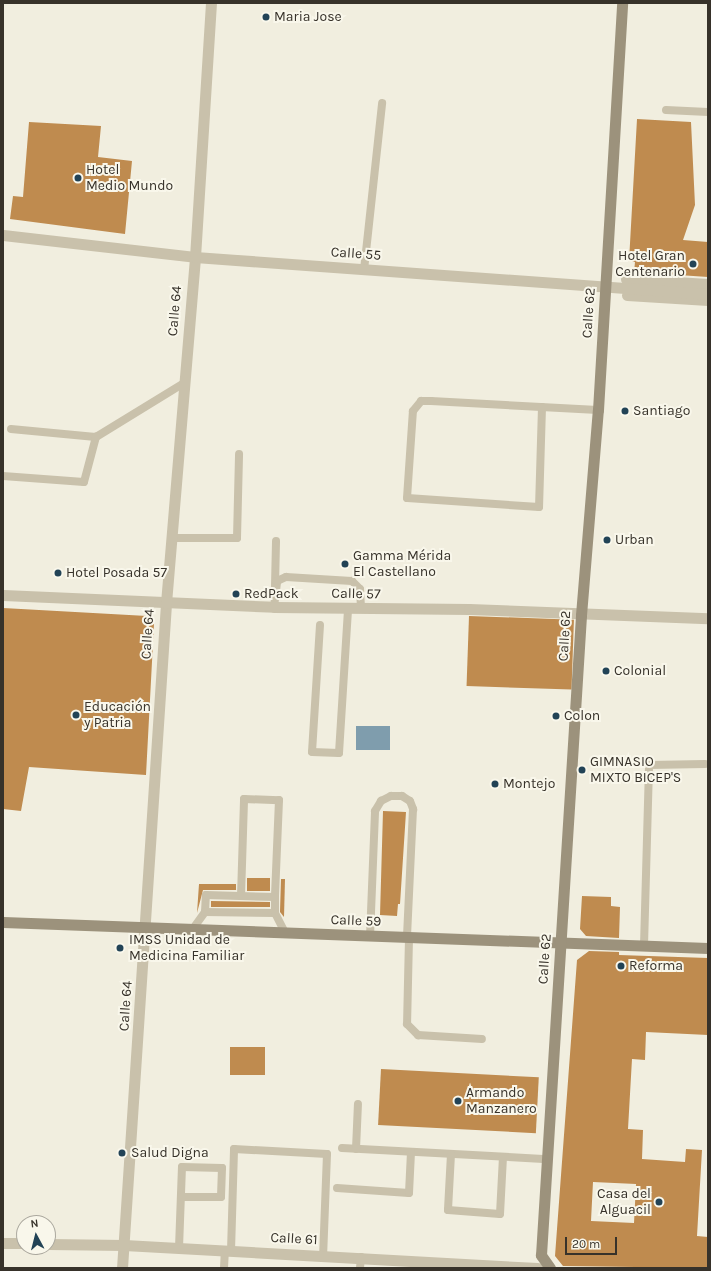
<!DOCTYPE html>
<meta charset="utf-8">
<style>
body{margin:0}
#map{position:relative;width:711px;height:1271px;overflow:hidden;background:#f1eedf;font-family:Karla,sans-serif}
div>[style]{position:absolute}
.water>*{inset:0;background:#7f9dad;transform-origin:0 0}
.building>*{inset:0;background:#bf8b4f;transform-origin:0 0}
.service>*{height:8px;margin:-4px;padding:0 4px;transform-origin:4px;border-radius:4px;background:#c9c1ab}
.pedestrian>*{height:11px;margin:-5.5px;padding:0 5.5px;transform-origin:5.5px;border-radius:5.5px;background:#c9c1ab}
.minor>*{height:11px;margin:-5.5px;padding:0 5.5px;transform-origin:5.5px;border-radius:5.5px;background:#c9c1ab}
.tertiary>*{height:11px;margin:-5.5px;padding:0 5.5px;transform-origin:5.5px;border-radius:5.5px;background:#c9c1ab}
.secondary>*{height:11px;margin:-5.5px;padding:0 5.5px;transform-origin:5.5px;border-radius:5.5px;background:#9c927c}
.dots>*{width:11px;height:11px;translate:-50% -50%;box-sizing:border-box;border:2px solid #f9f7eb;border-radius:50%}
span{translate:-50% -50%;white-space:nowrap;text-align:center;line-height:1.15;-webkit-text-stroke:4px #f9f7eb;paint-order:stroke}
.poi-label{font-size:14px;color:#37322a}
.left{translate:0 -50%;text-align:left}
.right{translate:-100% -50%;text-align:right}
.street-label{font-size:14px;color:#37322a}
.frame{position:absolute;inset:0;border:4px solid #37322a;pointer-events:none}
.north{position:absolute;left:16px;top:1215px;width:40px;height:40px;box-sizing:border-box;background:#f9f7eb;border:1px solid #aba89e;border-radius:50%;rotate:353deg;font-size:11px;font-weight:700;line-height:16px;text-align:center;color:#37322a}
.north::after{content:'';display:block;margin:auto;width:14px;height:18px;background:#224356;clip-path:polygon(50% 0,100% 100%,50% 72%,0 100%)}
.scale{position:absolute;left:565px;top:1237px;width:52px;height:18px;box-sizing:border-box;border:2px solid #37322a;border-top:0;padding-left:5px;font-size:12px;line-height:14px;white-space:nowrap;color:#37322a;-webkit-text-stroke:3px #f9f7eb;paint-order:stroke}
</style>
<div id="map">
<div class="water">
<div style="left:390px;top:726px;width:24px;height:34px;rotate:90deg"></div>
</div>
<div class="building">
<div style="clip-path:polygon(637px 119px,691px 122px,695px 205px,683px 240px,708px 242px,708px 277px,634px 272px,635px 262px,629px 261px)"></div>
<div style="clip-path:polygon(29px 122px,101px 126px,98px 157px,132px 161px,125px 234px,10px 219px,13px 196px,23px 197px)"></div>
<div style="clip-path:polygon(3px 608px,147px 616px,154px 624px,146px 775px,29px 767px,21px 811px,3px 809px)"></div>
<div style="left:469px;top:616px;width:105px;height:70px;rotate:2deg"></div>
<div style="clip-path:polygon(383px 811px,406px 812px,400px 904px,398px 904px,397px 916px,380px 915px)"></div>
<div style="left:247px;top:878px;width:23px;height:13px"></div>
<div style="clip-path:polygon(281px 879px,285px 879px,284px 917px,280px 912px)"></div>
<div style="clip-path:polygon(199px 884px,236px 884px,236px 890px,203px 890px,197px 913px)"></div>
<div style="clip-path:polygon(582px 896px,611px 897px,611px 906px,620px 907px,619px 938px,586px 936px,580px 929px)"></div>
<div style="clip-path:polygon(211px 901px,270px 902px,270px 907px,211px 907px)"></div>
<div style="clip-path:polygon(evenodd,589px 951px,619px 952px,619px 955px,708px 958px,708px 1035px,646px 1032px,645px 1060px,632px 1059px,628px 1129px,643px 1130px,642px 1159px,685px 1162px,686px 1149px,702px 1150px,697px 1236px,708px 1237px,708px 1268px,563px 1266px,555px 1256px,577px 960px,589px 951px,593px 1182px,636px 1184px,634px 1223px,591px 1221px,593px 1182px)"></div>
<div style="left:230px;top:1047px;width:35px;height:28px"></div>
<div style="left:381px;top:1069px;width:158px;height:56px;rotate:3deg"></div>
</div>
<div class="service">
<div style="left:666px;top:110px;width:42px;rotate:2.7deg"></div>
<div style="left:364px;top:270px;width:168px;rotate:-83.8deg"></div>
<div style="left:542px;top:407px;width:100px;rotate:91.7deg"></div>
<div style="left:539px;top:507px;width:132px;rotate:-176.1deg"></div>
<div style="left:407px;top:498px;width:87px;rotate:-86.1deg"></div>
<div style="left:413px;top:411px;width:13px;rotate:-51deg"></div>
<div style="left:421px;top:401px;width:10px"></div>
<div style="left:431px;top:401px;width:167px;rotate:3.1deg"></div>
<div style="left:11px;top:429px;width:85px;rotate:5.4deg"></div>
<div style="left:96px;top:437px;width:103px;rotate:-31.5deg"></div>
<div style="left:3px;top:476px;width:81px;rotate:4.2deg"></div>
<div style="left:84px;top:482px;width:47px;rotate:-75.1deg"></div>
<div style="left:171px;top:538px;width:66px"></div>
<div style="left:237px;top:538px;width:84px;rotate:-88.6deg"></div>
<div style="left:275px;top:586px;width:45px;rotate:-88.7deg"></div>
<div style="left:274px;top:607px;width:26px;rotate:-83deg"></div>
<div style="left:277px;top:581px;width:10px;rotate:-24deg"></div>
<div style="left:286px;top:577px;width:66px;rotate:3.5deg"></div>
<div style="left:352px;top:581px;width:11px;rotate:45deg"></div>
<div style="left:360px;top:589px;width:20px;rotate:87deg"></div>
<div style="left:320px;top:625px;width:127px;rotate:93.6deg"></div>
<div style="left:312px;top:752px;width:27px;rotate:2deg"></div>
<div style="left:339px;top:753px;width:144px;rotate:-86.4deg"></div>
<div style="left:241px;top:896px;width:97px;rotate:-88.2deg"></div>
<div style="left:244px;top:799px;width:35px;rotate:2deg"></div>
<div style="left:279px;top:800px;width:97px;rotate:92.4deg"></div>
<div style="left:205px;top:912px;width:17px;rotate:-87deg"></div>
<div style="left:206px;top:895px;width:69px;rotate:1.7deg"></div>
<div style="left:275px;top:897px;width:16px;rotate:90deg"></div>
<div style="left:192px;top:930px;width:22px;rotate:-54deg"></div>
<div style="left:205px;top:912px;width:70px;rotate:0.8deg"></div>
<div style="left:275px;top:913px;width:22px;rotate:63deg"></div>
<div style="left:370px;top:937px;width:126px;rotate:-87.7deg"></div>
<div style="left:375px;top:811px;width:12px;rotate:-59deg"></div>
<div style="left:381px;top:801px;width:11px;rotate:-27deg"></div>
<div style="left:391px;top:796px;width:11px"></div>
<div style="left:402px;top:796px;width:9px;rotate:32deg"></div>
<div style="left:410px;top:801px;width:9px;rotate:69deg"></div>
<div style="left:413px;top:809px;width:129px;rotate:92.7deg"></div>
<div style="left:409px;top:938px;width:86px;rotate:91.3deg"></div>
<div style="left:407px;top:1024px;width:16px;rotate:45deg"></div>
<div style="left:418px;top:1035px;width:64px;rotate:3.6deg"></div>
<div style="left:644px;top:946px;width:181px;rotate:-88.4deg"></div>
<div style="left:649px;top:765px;width:56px;rotate:-1deg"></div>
<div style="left:342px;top:1148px;width:206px;rotate:3.1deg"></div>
<div style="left:356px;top:1149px;width:45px;rotate:-87.5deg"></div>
<div style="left:451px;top:1154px;width:56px;rotate:93.1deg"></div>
<div style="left:448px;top:1210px;width:52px;rotate:4.4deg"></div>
<div style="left:500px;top:1214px;width:57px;rotate:-87deg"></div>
<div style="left:337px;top:1188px;width:72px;rotate:4deg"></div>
<div style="left:409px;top:1193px;width:41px;rotate:-87.2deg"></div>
<div style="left:179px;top:1248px;width:81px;rotate:-87.9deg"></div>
<div style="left:182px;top:1167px;width:40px;rotate:1.4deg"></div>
<div style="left:222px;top:1168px;width:29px;rotate:92deg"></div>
<div style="left:221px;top:1197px;width:40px;rotate:180deg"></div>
<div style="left:231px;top:1251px;width:102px;rotate:-88.3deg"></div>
<div style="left:234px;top:1149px;width:93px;rotate:3.1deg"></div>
<div style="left:327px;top:1154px;width:102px;rotate:92.2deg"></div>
<div style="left:224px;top:1268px;width:18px;rotate:-87deg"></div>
<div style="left:360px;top:1268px;width:11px;rotate:-85deg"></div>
</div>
<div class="pedestrian">
<div style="left:626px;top:279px;width:82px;rotate:3.5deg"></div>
<div style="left:627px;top:295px;width:81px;rotate:3.5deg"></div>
</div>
<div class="minor">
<div style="left:3px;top:235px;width:193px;rotate:6.5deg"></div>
<div style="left:195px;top:257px;width:514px;rotate:4.13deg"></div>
</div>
<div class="tertiary">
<div style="left:3px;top:595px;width:271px;rotate:2.5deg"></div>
<div style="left:274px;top:607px;width:195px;rotate:0.6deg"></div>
<div style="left:469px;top:609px;width:239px;rotate:2.2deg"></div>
<div style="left:3px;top:1243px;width:21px"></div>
<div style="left:48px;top:1244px;width:76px;rotate:0.8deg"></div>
<div style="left:124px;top:1245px;width:414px;rotate:3.2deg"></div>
<div style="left:122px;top:1268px;width:666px;rotate:-86.21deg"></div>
<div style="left:166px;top:603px;width:347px;rotate:-85.2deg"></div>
<div style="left:195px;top:257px;width:255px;rotate:-86.4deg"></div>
</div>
<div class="secondary">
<div style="left:3px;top:922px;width:705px;rotate:2.11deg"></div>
<div style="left:550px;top:1268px;width:16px;rotate:-125deg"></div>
<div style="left:541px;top:1255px;width:641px;rotate:-86.42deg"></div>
<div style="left:581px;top:615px;width:206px;rotate:-85.3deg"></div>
<div style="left:598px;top:410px;width:408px;rotate:-86.6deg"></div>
</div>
<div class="dots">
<div style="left:266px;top:17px;background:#224356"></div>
<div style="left:78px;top:178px;background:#224356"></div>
<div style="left:693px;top:264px;background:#224356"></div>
<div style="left:625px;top:411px;background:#224356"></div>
<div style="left:607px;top:540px;background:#224356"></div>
<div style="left:345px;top:564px;background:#224356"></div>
<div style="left:58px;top:573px;background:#224356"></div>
<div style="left:236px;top:594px;background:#224356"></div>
<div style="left:606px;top:671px;background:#224356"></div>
<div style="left:76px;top:715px;background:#224356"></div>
<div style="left:556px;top:716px;background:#224356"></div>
<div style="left:582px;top:770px;background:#224356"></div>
<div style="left:495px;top:784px;background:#224356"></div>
<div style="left:120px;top:948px;background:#224356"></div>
<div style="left:621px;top:966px;background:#224356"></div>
<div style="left:458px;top:1101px;background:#224356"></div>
<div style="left:122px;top:1153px;background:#224356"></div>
<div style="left:659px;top:1202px;background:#224356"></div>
</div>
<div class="poi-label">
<span class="left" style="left:274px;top:17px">Maria Jose</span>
<span class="left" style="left:86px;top:178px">Hotel<br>Medio Mundo</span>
<span class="right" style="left:685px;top:264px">Hotel Gran<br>Centenario</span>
<span class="left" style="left:633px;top:411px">Santiago</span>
<span class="left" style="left:615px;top:540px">Urban</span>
<span class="left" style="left:353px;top:564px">Gamma Mérida<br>El Castellano</span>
<span class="left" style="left:66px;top:573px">Hotel Posada 57</span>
<span class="left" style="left:244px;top:594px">RedPack</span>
<span class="left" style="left:614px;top:671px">Colonial</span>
<span class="left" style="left:84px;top:715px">Educación<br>y Patria</span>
<span class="left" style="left:564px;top:716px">Colon</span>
<span class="left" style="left:590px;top:770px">GIMNASIO<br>MIXTO BICEP'S</span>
<span class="left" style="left:503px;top:784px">Montejo</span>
<span class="left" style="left:129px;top:948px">IMSS Unidad de<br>Medicina Familiar</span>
<span class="left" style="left:629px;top:966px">Reforma</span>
<span class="left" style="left:466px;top:1101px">Armando<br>Manzanero</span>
<span class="left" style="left:131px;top:1153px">Salud Digna</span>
<span class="right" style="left:651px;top:1202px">Casa del<br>Alguacil</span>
</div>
<div class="street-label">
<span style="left:356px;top:254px;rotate:4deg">Calle 55</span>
<span style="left:175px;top:311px;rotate:-85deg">Calle 64</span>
<span style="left:589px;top:313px;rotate:-86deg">Calle 62</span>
<span style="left:356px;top:594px;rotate:1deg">Calle 57</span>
<span style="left:148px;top:634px;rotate:-86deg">Calle 64</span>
<span style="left:565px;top:636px;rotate:-87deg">Calle 62</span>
<span style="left:356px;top:921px;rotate:2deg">Calle 59</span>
<span style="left:545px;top:959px;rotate:-86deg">Calle 62</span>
<span style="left:126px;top:1006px;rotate:-86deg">Calle 64</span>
<span style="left:294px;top:1239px;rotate:3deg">Calle 61</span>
</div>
<div class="frame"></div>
<div class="north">N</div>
<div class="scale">20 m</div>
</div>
